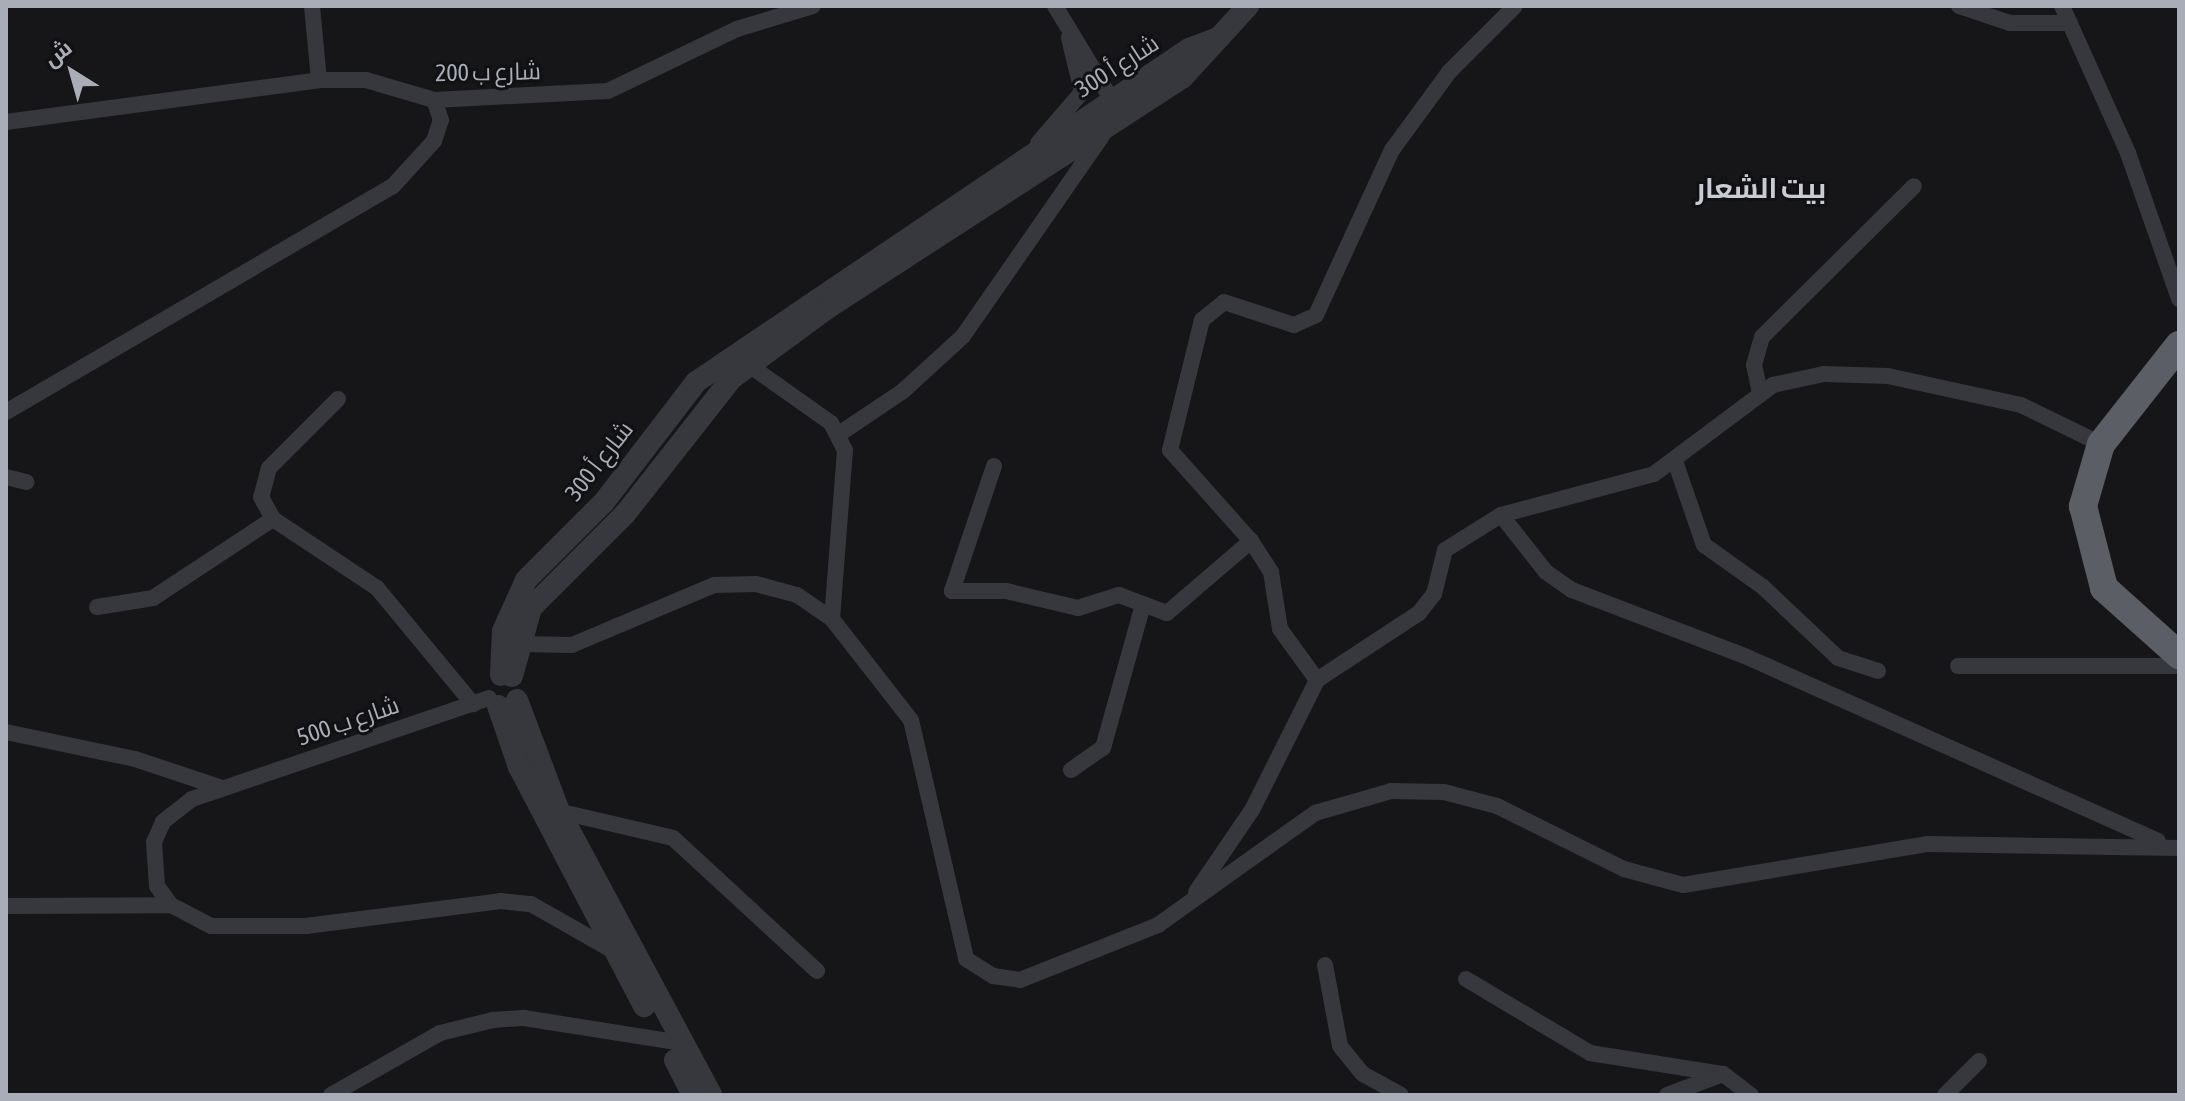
<!DOCTYPE html>
<meta charset="utf-8">
<style>
body{margin:0}
#map{position:relative;width:2185px;height:1101px;overflow:hidden;background:#161618;font-family:"Asap Condensed",Cairo,sans-serif}
div>[style]{position:absolute}
.minor>*{height:16px;margin:-8px;padding:0 8px;transform-origin:8px;border-radius:8px;background:#37383d}
.tertiary>*{height:22px;margin:-11px;padding:0 11px;transform-origin:11px;border-radius:11px;background:#37383d}
.trunk>*{height:28px;margin:-14px;padding:0 14px;transform-origin:14px;border-radius:14px;background:#5b5e65}
span{translate:-50% -50%;white-space:nowrap;text-align:center;line-height:1.15;-webkit-text-stroke:6px #111113;paint-order:stroke}
.street-label{font-size:24px;color:#a8adb8}
.quarter-label{font-size:28px;color:#c9ccd4;font-weight:700}
.frame{position:absolute;inset:0;border:8px solid #a8adb8;pointer-events:none}
.north{position:absolute;left:32px;top:32px;width:80px;height:80px;-webkit-text-stroke:6px #111113;paint-order:stroke;rotate:323deg;font-size:22px;font-weight:700;line-height:32px;text-align:center;color:#a8adb8}
.north::after{content:'';display:block;margin:auto;width:28px;height:36px;background:#a8adb8;clip-path:polygon(50% 0,100% 100%,50% 72%,0 100%)}
</style>
<div id="map">
<div class="minor">
<div style="left:312px;top:6px;width:74px;rotate:84.6deg"></div>
<div style="left:1055px;top:6px;width:122px;rotate:58.8deg"></div>
<div style="left:1959px;top:6px;width:54px;rotate:18.4deg"></div>
<div style="left:2010px;top:23px;width:60px"></div>
<div style="left:2062px;top:6px;width:161px;rotate:65.8deg"></div>
<div style="left:2128px;top:153px;width:155px;rotate:70.7deg"></div>
<div style="left:6px;top:122px;width:316px;rotate:-7.6deg"></div>
<div style="left:319px;top:80px;width:47px"></div>
<div style="left:366px;top:80px;width:71px;rotate:16.4deg"></div>
<div style="left:434px;top:100px;width:174px;rotate:-3deg"></div>
<div style="left:608px;top:91px;width:143px;rotate:-25.7deg"></div>
<div style="left:737px;top:29px;width:79px;rotate:-16.8deg"></div>
<div style="left:1038px;top:143px;width:67px;rotate:-49.2deg"></div>
<div style="left:1082px;top:92px;width:56px;rotate:-103.5deg"></div>
<div style="left:749px;top:365px;width:100px;rotate:35.3deg"></div>
<div style="left:831px;top:423px;width:30px;rotate:63deg"></div>
<div style="left:845px;top:450px;width:169px;rotate:94.4deg"></div>
<div style="left:1760px;top:393px;width:29px;rotate:-102deg"></div>
<div style="left:1754px;top:365px;width:29px;rotate:-74deg"></div>
<div style="left:1762px;top:337px;width:214px;rotate:-44.8deg"></div>
<div style="left:338px;top:399px;width:98px;rotate:135deg"></div>
<div style="left:269px;top:468px;width:30px;rotate:105deg"></div>
<div style="left:261px;top:497px;width:25px;rotate:61deg"></div>
<div style="left:273px;top:519px;width:125px;rotate:33.6deg"></div>
<div style="left:377px;top:588px;width:151px;rotate:50.4deg"></div>
<div style="left:6px;top:412px;width:448px;rotate:-30.3deg"></div>
<div style="left:393px;top:186px;width:61px;rotate:-47.7deg"></div>
<div style="left:434px;top:141px;width:22px;rotate:-72deg"></div>
<div style="left:441px;top:120px;width:21px;rotate:-109deg"></div>
<div style="left:839px;top:434px;width:77px;rotate:-33.9deg"></div>
<div style="left:903px;top:391px;width:81px;rotate:-42.5deg"></div>
<div style="left:963px;top:336px;width:244px;rotate:-55.2deg"></div>
<div style="left:1675px;top:461px;width:89px;rotate:71deg"></div>
<div style="left:1704px;top:545px;width:72px;rotate:35.4deg"></div>
<div style="left:1763px;top:587px;width:103px;rotate:43.4deg"></div>
<div style="left:1838px;top:658px;width:42px;rotate:18deg"></div>
<div style="left:994px;top:466px;width:132px;rotate:108.6deg"></div>
<div style="left:952px;top:591px;width:54px"></div>
<div style="left:1006px;top:591px;width:74px;rotate:13.3deg"></div>
<div style="left:1078px;top:608px;width:43px;rotate:-17.6deg"></div>
<div style="left:1119px;top:595px;width:51px;rotate:20.6deg"></div>
<div style="left:1167px;top:613px;width:111px;rotate:-40.6deg"></div>
<div style="left:1251px;top:541px;width:37px;rotate:57deg"></div>
<div style="left:1271px;top:572px;width:58px;rotate:81deg"></div>
<div style="left:1280px;top:629px;width:63px;rotate:54deg"></div>
<div style="left:6px;top:477px;width:21px;rotate:14deg"></div>
<div style="left:1501px;top:515px;width:73px;rotate:51.7deg"></div>
<div style="left:1546px;top:572px;width:32px;rotate:35deg"></div>
<div style="left:1572px;top:590px;width:187px;rotate:20.9deg"></div>
<div style="left:1747px;top:657px;width:450px;rotate:24.1deg"></div>
<div style="left:1251px;top:541px;width:122px;rotate:-131.7deg"></div>
<div style="left:1170px;top:450px;width:134px;rotate:-76.2deg"></div>
<div style="left:1202px;top:320px;width:28px;rotate:-39deg"></div>
<div style="left:1224px;top:302px;width:74px;rotate:18.2deg"></div>
<div style="left:1294px;top:325px;width:24px;rotate:-24deg"></div>
<div style="left:1316px;top:315px;width:182px;rotate:-65.3deg"></div>
<div style="left:1392px;top:150px;width:97px;rotate:-53.8deg"></div>
<div style="left:1449px;top:72px;width:93px;rotate:-45deg"></div>
<div style="left:97px;top:607px;width:57px;rotate:-9.1deg"></div>
<div style="left:153px;top:598px;width:144px;rotate:-33.4deg"></div>
<div style="left:519px;top:644px;width:53px;rotate:1.1deg"></div>
<div style="left:572px;top:645px;width:154px;rotate:-22.9deg"></div>
<div style="left:714px;top:585px;width:42px;rotate:-1.4deg"></div>
<div style="left:756px;top:584px;width:42px;rotate:15deg"></div>
<div style="left:797px;top:595px;width:42px;rotate:34.4deg"></div>
<div style="left:832px;top:619px;width:128px;rotate:52deg"></div>
<div style="left:911px;top:720px;width:245px;rotate:77deg"></div>
<div style="left:966px;top:959px;width:32px;rotate:32deg"></div>
<div style="left:993px;top:976px;width:27px;rotate:8deg"></div>
<div style="left:1020px;top:980px;width:149px;rotate:-21.7deg"></div>
<div style="left:1158px;top:925px;width:193px;rotate:-35.5deg"></div>
<div style="left:1315px;top:813px;width:79px;rotate:-16.1deg"></div>
<div style="left:1391px;top:791px;width:53px;rotate:1.1deg"></div>
<div style="left:1444px;top:792px;width:55px;rotate:14.8deg"></div>
<div style="left:1497px;top:806px;width:142px;rotate:26.4deg"></div>
<div style="left:1624px;top:869px;width:61px;rotate:15.2deg"></div>
<div style="left:1683px;top:885px;width:247px;rotate:-9.5deg"></div>
<div style="left:1927px;top:844px;width:252px;rotate:0.9deg"></div>
<div style="left:1958px;top:666px;width:221px"></div>
<div style="left:489px;top:698px;width:314px;rotate:161.2deg"></div>
<div style="left:192px;top:799px;width:37px;rotate:142deg"></div>
<div style="left:163px;top:822px;width:22px;rotate:114deg"></div>
<div style="left:154px;top:842px;width:44px;rotate:86.1deg"></div>
<div style="left:157px;top:886px;width:24px;rotate:54deg"></div>
<div style="left:171px;top:905px;width:45px;rotate:27.7deg"></div>
<div style="left:211px;top:926px;width:95px"></div>
<div style="left:306px;top:926px;width:196px;rotate:-7.3deg"></div>
<div style="left:500px;top:901px;width:31px;rotate:6deg"></div>
<div style="left:531px;top:904px;width:97px;rotate:29.7deg"></div>
<div style="left:6px;top:732px;width:132px;rotate:11.8deg"></div>
<div style="left:135px;top:759px;width:92px;rotate:18.4deg"></div>
<div style="left:1071px;top:770px;width:39px;rotate:-35deg"></div>
<div style="left:1103px;top:748px;width:148px;rotate:-74.4deg"></div>
<div style="left:553px;top:810px;width:123px;rotate:13.1deg"></div>
<div style="left:673px;top:838px;width:196px;rotate:42.7deg"></div>
<div style="left:1196px;top:892px;width:99px;rotate:-55.7deg"></div>
<div style="left:1252px;top:810px;width:145px;rotate:-63.4deg"></div>
<div style="left:1317px;top:680px;width:122px;rotate:-33.3deg"></div>
<div style="left:1419px;top:613px;width:24px;rotate:-52deg"></div>
<div style="left:1434px;top:594px;width:45px;rotate:-76deg"></div>
<div style="left:1445px;top:550px;width:66px;rotate:-32deg"></div>
<div style="left:1501px;top:515px;width:158px;rotate:-15deg"></div>
<div style="left:1654px;top:474px;width:149px;rotate:-36.8deg"></div>
<div style="left:1773px;top:385px;width:52px;rotate:-12.2deg"></div>
<div style="left:1824px;top:374px;width:64px;rotate:1.8deg"></div>
<div style="left:1888px;top:376px;width:136px;rotate:12.3deg"></div>
<div style="left:2021px;top:405px;width:89px;rotate:26deg"></div>
<div style="left:6px;top:906px;width:165px;rotate:-0.3deg"></div>
<div style="left:1325px;top:965px;width:82px;rotate:79.5deg"></div>
<div style="left:1340px;top:1046px;width:36px;rotate:51deg"></div>
<div style="left:1363px;top:1074px;width:43px;rotate:28.9deg"></div>
<div style="left:1466px;top:979px;width:144px;rotate:30.8deg"></div>
<div style="left:1590px;top:1053px;width:135px;rotate:9deg"></div>
<div style="left:331px;top:1095px;width:125px;rotate:-29.6deg"></div>
<div style="left:440px;top:1033px;width:55px;rotate:-13.8deg"></div>
<div style="left:493px;top:1020px;width:31px;rotate:-4deg"></div>
<div style="left:524px;top:1018px;width:159px;rotate:9deg"></div>
<div style="left:1667px;top:1095px;width:60px;rotate:-20.6deg"></div>
<div style="left:1723px;top:1074px;width:35px;rotate:37deg"></div>
<div style="left:1945px;top:1095px;width:48px;rotate:-45deg"></div>
</div>
<div class="tertiary">
<div style="left:501px;top:675px;width:44px;rotate:-87.4deg"></div>
<div style="left:503px;top:631px;width:56px;rotate:-65.7deg"></div>
<div style="left:526px;top:580px;width:110px;rotate:-45deg"></div>
<div style="left:604px;top:502px;width:151px;rotate:-52.5deg"></div>
<div style="left:696px;top:382px;width:595px;rotate:-34.04deg"></div>
<div style="left:1189px;top:49px;width:33px;rotate:-21deg"></div>
<div style="left:512px;top:676px;width:71px;rotate:-74.4deg"></div>
<div style="left:531px;top:608px;width:133px;rotate:-45deg"></div>
<div style="left:625px;top:514px;width:173px;rotate:-51.8deg"></div>
<div style="left:732px;top:378px;width:120px;rotate:-36.2deg"></div>
<div style="left:829px;top:307px;width:421px;rotate:-33deg"></div>
<div style="left:1182px;top:78px;width:98px;rotate:-47.5deg"></div>
<div style="left:517px;top:700px;width:119px;rotate:69.3deg"></div>
<div style="left:559px;top:811px;width:322px;rotate:61.8deg"></div>
<div style="left:498px;top:706px;width:65px;rotate:71deg"></div>
<div style="left:519px;top:767px;width:270px;rotate:62.4deg"></div>
<div style="left:675px;top:1060px;width:39px;rotate:63deg"></div>
</div>
<div class="trunk">
<div style="left:2179px;top:345px;width:126px;rotate:128.2deg"></div>
<div style="left:2101px;top:444px;width:65px;rotate:106.2deg"></div>
<div style="left:2083px;top:506px;width:85px;rotate:75.6deg"></div>
<div style="left:2104px;top:588px;width:101px;rotate:41.8deg"></div>
</div>
<div class="street-label">
<span style="left:1117px;top:66px;rotate:-33deg">شارع أ 300</span>
<span style="left:488px;top:72px;rotate:-1deg">شارع ب 200</span>
<span style="left:599px;top:461px;rotate:-52deg">شارع أ 300</span>
<span style="left:348px;top:721px;rotate:-19deg">شارع ب 500</span>
</div>
<div class="quarter-label">
<span style="left:1761px;top:188px">بيت الشعار</span>
</div>
<div class="frame"></div>
<div class="north">ش</div>
</div>
